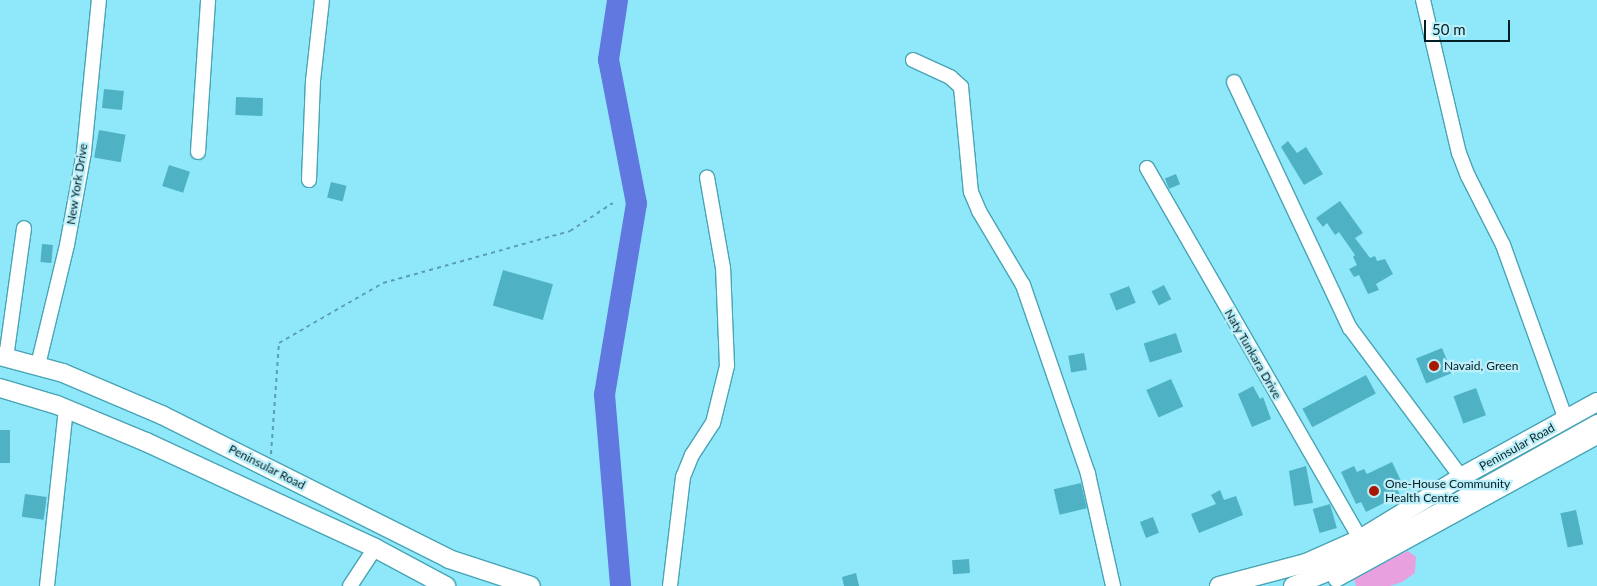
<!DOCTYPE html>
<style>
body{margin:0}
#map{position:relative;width:1597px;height:586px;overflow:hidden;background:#8ee8f9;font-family:Lato,sans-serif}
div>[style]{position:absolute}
.green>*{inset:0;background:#e8a1de}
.river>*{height:21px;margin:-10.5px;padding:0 10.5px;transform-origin:10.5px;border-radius:10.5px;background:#6078e0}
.building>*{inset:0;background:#4eb2c4;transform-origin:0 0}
.path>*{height:2px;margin-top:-1px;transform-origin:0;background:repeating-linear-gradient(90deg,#5b9fac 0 4px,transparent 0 8px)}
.roads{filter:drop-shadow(1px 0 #49a4b5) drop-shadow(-1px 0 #49a4b5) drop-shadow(0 1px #49a4b5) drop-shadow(0 -1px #49a4b5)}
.minor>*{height:14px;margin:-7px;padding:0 7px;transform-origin:7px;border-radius:7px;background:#fff}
.major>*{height:18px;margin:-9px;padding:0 9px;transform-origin:9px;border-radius:9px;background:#fff}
.dots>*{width:14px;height:14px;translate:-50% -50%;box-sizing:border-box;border:2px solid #bceff9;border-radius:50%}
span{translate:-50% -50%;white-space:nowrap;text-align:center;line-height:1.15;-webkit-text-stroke:4.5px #bceff9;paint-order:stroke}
.street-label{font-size:12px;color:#021f24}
.poi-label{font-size:12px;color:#021f24}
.left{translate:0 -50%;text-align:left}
.scale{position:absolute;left:1424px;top:20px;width:86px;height:22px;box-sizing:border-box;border:2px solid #021f24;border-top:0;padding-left:6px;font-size:15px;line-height:18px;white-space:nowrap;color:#021f24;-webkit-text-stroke:4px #bceff9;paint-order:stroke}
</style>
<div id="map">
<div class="green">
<div style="clip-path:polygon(1408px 551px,1416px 557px,1415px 573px,1402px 582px,1390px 586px,1356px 586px,1353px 576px)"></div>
</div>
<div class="river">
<div style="left:617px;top:0;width:60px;rotate:98.7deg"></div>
<div style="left:608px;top:59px;width:147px;rotate:79deg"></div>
<div style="left:636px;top:203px;width:194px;rotate:99.5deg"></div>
<div style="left:604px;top:394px;width:193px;rotate:85.2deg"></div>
</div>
<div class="building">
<div style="left:104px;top:89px;width:20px;height:19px;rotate:6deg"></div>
<div style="left:236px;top:97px;width:27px;height:18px;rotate:2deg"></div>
<div style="left:99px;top:130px;width:27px;height:28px;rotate:10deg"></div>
<div style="clip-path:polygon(1288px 141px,1297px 153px,1306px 147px,1323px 174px,1304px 185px,1281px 147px)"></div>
<div style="left:169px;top:165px;width:22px;height:22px;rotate:18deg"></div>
<div style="left:1176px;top:174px;width:11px;height:12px;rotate:68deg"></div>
<div style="left:331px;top:182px;width:16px;height:16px;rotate:14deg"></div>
<div style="clip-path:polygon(1340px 201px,1363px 233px,1355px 238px,1370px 258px,1375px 256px,1377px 261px,1385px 259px,1393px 274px,1376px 284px,1379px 290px,1368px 294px,1359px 275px,1354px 277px,1349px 269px,1357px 265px,1353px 257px,1355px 255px,1339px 232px,1335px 235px,1327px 223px,1323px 227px,1316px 218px)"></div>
<div style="left:42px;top:244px;width:11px;height:18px;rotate:5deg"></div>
<div style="left:503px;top:270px;width:52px;height:37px;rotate:16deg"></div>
<div style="left:1164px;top:285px;width:16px;height:14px;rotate:63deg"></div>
<div style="left:1129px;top:286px;width:18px;height:21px;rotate:68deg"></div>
<div style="left:1176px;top:333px;width:20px;height:34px;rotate:72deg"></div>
<div style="left:1442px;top:348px;width:27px;height:28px;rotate:68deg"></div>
<div style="left:1084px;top:353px;width:17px;height:16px;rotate:80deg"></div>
<div style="left:1366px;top:375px;width:21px;height:72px;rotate:62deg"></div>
<div style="left:1171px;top:379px;width:30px;height:27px;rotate:66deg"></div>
<div style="clip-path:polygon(1253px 386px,1260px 399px,1263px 397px,1271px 419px,1252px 427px,1238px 394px)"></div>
<div style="left:1476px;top:388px;width:29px;height:24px;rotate:70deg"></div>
<div style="left:0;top:430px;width:10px;height:33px"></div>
<div style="clip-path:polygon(1392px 462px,1402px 483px,1396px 486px,1400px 495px,1366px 512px,1361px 502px,1356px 504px,1341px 472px,1354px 466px,1357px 472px,1364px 469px,1367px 474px)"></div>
<div style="clip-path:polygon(1306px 466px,1313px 503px,1294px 506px,1289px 471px)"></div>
<div style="left:1081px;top:483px;width:26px;height:28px;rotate:77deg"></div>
<div style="clip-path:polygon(1220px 490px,1224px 500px,1236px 496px,1243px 515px,1199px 533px,1191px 514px,1216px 504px,1211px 495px)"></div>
<div style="left:25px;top:494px;width:22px;height:23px;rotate:8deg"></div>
<div style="left:1330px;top:504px;width:25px;height:18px;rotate:74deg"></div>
<div style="left:1576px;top:510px;width:35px;height:16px;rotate:78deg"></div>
<div style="left:1153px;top:517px;width:17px;height:14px;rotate:69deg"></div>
<div style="left:969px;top:559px;width:14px;height:17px;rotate:86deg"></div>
<div style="clip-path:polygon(856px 573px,859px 586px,844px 586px,842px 577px)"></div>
</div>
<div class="path">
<div style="left:271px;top:454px;width:111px;rotate:-85.9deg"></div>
<div style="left:279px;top:343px;width:120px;rotate:-30deg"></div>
<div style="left:383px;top:283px;width:194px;rotate:-15.5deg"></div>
<div style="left:570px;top:231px;width:51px;rotate:-33.1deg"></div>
</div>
<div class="roads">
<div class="minor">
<div style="left:1423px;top:0;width:157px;rotate:76.8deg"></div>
<div style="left:1459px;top:153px;width:25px;rotate:69deg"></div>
<div style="left:1468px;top:176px;width:77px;rotate:63.1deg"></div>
<div style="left:1503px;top:245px;width:186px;rotate:70.2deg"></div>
<div style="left:913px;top:60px;width:41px;rotate:24.7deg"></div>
<div style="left:950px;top:77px;width:15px;rotate:42deg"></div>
<div style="left:961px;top:87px;width:105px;rotate:84.6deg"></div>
<div style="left:971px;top:192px;width:21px;rotate:67deg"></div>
<div style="left:979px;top:211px;width:86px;rotate:59.3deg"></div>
<div style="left:1023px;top:285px;width:200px;rotate:71deg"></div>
<div style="left:1088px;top:474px;width:115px;rotate:77.4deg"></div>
<div style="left:1234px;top:82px;width:272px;rotate:64.8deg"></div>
<div style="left:1350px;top:328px;width:186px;rotate:53.3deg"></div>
<div style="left:198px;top:152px;width:152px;rotate:-86.2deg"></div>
<div style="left:1147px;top:168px;width:428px;rotate:60.1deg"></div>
<div style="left:309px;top:180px;width:99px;rotate:-87.7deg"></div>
<div style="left:313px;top:81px;width:81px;rotate:-83.7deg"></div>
<div style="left:6px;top:358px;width:131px;rotate:-82.1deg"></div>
<div style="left:38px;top:365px;width:123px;rotate:-76.4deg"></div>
<div style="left:67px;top:245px;width:95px;rotate:-79.6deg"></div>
<div style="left:84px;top:152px;width:153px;rotate:-84.4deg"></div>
<div style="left:1336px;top:580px;width:298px;rotate:-28.7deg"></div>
<div style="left:47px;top:586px;width:178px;rotate:-83.9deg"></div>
<div style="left:350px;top:586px;width:45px;rotate:-56.7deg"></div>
<div style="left:670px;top:586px;width:110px;rotate:-83.2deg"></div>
<div style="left:683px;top:477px;width:24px;rotate:-68deg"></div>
<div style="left:692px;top:455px;width:38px;rotate:-57deg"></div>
<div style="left:713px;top:423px;width:59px;rotate:-76.2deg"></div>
<div style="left:727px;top:366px;width:98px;rotate:-92.3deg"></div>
<div style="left:723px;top:268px;width:92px;rotate:-100deg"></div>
</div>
<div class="major">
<div style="left:0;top:356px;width:65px;rotate:15.1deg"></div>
<div style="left:63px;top:373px;width:108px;rotate:23deg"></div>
<div style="left:162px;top:415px;width:321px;rotate:26.6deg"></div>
<div style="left:449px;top:559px;width:86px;rotate:18.2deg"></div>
<div style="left:0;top:388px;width:59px;rotate:16.6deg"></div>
<div style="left:57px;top:405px;width:96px;rotate:22.6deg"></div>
<div style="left:146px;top:442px;width:252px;rotate:24.8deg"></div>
<div style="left:375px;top:548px;width:81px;rotate:28.2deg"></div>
<div style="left:1219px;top:586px;width:90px;rotate:-14.8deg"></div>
<div style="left:1306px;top:563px;width:59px;rotate:-24deg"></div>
<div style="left:1360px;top:539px;width:119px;rotate:-31.5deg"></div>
<div style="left:1461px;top:477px;width:155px;rotate:-28.9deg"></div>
<div style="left:1293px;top:586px;width:56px;rotate:-22deg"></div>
<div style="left:1345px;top:565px;width:289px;rotate:-29.2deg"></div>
</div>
</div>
<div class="dots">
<div style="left:1434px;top:366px;background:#a81701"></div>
<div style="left:1374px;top:491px;background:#a81701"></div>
</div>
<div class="street-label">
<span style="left:77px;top:184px;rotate:-81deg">New York Drive</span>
<span style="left:1253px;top:354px;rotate:60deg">Naty Tunkara Drive</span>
<span style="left:1517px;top:447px;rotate:-29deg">Peninsular Road</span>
<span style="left:267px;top:467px;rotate:27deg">Peninsular Road</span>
</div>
<div class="poi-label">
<span class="left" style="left:1444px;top:366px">Navaid, Green</span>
<span class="left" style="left:1385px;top:491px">One-House Community<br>Health Centre</span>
</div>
<div class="scale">50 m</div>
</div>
